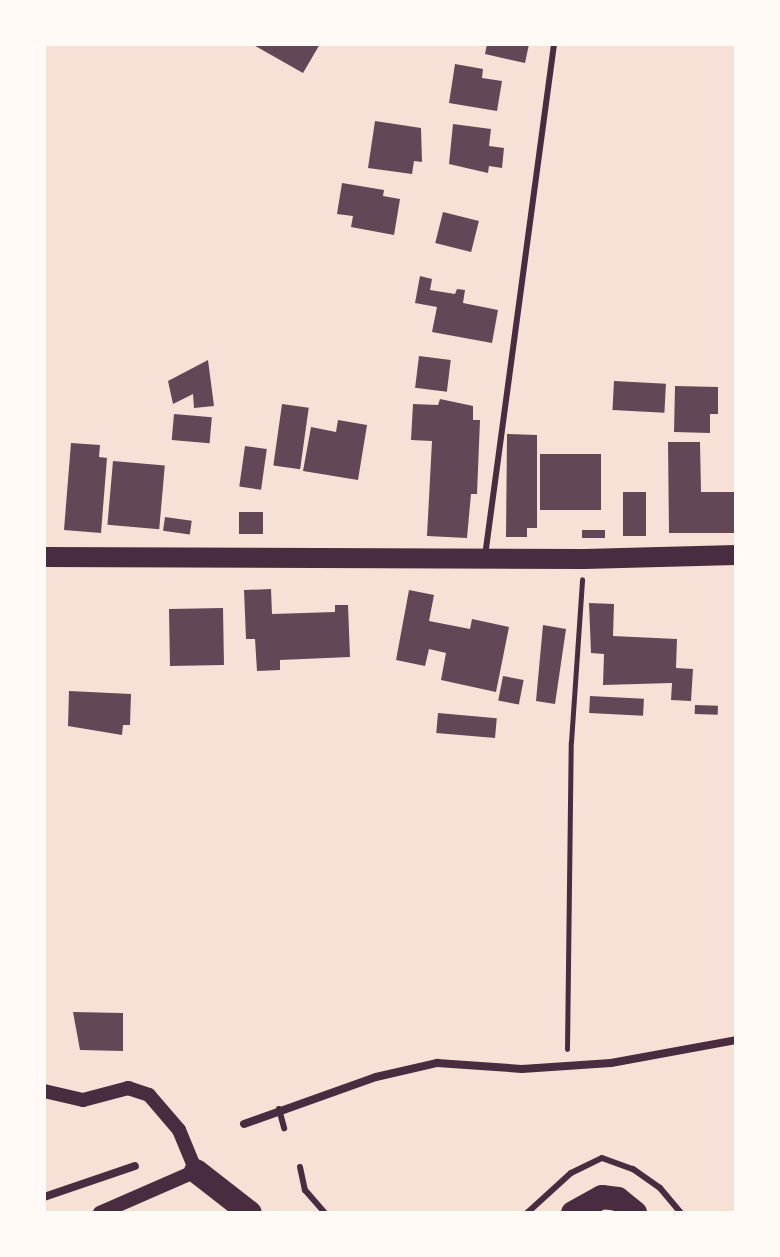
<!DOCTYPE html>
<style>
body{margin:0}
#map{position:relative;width:780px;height:1257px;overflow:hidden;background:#f7e1d7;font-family:Helvetica,sans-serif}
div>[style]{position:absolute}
.building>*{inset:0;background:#644757;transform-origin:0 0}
.path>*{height:5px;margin:-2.5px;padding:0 2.5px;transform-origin:2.5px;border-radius:2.5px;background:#4a2c40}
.service>*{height:6px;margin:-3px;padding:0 3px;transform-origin:3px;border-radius:3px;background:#4a2c40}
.minor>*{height:8px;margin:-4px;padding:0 4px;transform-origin:4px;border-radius:4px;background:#4a2c40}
.tertiary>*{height:14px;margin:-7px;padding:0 7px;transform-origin:7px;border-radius:7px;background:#4a2c40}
.primary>*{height:20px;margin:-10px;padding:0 10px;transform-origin:10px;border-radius:10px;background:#4a2c40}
.motorway>*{height:24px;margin:-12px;padding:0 12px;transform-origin:12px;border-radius:12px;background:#4a2c40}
span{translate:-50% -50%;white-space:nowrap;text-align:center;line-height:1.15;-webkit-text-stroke:6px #fffaf5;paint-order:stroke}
.frame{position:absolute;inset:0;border:46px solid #fffaf5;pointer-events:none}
</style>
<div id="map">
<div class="building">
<div style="clip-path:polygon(252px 44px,320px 44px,303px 73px)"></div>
<div style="clip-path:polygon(487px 44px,529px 44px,525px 63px,485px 54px)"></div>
<div style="clip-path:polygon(455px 64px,483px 69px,482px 78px,502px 81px,497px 111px,449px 103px)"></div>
<div style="clip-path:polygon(375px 121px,421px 128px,422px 162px,414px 161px,412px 174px,368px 168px)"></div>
<div style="clip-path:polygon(453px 124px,491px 129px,489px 146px,504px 148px,502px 168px,489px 166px,488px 173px,449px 164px)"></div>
<div style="clip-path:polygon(342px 183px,384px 190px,383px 196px,400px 199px,394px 235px,351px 227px,353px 216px,337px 214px)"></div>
<div style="left:443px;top:212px;width:37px;height:32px;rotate:14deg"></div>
<div style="clip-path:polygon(420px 276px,432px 279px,430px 290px,455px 294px,457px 289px,465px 290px,463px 303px,498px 310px,492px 343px,432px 332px,437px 307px,415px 303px)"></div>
<div style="left:419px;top:356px;width:32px;height:32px;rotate:7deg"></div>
<div style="clip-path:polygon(208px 360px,214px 406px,194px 408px,193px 394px,173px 404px,168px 381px)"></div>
<div style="left:614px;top:381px;width:52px;height:29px;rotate:3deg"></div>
<div style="clip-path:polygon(675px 386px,718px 387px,718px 414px,710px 414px,710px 433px,674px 432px)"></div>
<div style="clip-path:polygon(440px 399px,473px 406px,473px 420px,480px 420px,477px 494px,471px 494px,467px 538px,427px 536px,432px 441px,411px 440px,413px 404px,438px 405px)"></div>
<div style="left:282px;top:404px;width:27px;height:62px;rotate:8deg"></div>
<div style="left:174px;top:414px;width:38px;height:26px;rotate:5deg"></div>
<div style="clip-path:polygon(338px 420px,367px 425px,358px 480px,303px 471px,311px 427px,336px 432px)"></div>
<div style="clip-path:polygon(507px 434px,537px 435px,537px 528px,527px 528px,527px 537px,506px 537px)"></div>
<div style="clip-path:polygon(668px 442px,700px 442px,701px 492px,736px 492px,736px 533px,669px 533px)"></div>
<div style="clip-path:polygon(71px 443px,100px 445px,99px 457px,107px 458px,101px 533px,64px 530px)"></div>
<div style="left:245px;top:446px;width:22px;height:41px;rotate:8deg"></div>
<div style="left:540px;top:454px;width:61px;height:56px"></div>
<div style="left:113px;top:461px;width:52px;height:64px;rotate:5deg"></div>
<div style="left:623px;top:492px;width:23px;height:44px"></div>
<div style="left:263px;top:512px;width:22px;height:24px;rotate:90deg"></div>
<div style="left:165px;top:517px;width:27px;height:14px;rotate:8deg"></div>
<div style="left:582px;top:530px;width:23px;height:8px"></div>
<div style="clip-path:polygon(271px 589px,272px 614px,335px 612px,335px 605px,348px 605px,350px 657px,280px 660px,280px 670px,257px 671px,255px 639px,246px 639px,244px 590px)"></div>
<div style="clip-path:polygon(409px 590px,434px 595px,429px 621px,470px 629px,472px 619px,509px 627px,496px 692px,441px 680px,446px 653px,429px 649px,425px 666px,396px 660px)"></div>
<div style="clip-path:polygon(589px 603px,614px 604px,613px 636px,677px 639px,676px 668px,693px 669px,691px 701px,671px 700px,672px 683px,603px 685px,604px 654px,591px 653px)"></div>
<div style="left:223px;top:608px;width:57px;height:54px;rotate:89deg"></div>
<div style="clip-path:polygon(543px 625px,566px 629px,555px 704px,536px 701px)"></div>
<div style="left:503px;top:676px;width:21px;height:25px;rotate:11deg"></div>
<div style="clip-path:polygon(69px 691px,131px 694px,130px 725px,123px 725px,122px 735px,68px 726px)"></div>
<div style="left:590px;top:696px;width:54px;height:17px;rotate:3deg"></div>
<div style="left:695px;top:705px;width:23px;height:9px;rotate:2deg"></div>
<div style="left:438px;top:713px;width:59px;height:20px;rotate:5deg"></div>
<div style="clip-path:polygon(73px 1012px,123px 1013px,123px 1051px,80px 1050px)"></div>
</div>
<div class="path">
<div style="left:567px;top:1049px;width:307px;rotate:-89.3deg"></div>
<div style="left:571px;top:742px;width:163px;rotate:-86.1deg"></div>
</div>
<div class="service">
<div style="left:485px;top:556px;width:517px;rotate:-82.32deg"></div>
<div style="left:279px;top:1109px;width:20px;rotate:75deg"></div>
<div style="left:300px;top:1167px;width:24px;rotate:78deg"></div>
<div style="left:305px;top:1190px;width:30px;rotate:49deg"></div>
<div style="left:527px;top:1213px;width:59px;rotate:-42.3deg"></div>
<div style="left:571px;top:1173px;width:34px;rotate:-26deg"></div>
<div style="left:602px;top:1158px;width:33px;rotate:20deg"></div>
<div style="left:633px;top:1169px;width:33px;rotate:35deg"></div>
<div style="left:660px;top:1188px;width:33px;rotate:50deg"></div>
</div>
<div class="minor">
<div style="left:244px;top:1124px;width:140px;rotate:-19.6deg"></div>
<div style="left:376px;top:1077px;width:63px;rotate:-12.9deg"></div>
<div style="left:437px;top:1063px;width:85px;rotate:4deg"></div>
<div style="left:522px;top:1069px;width:89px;rotate:-3.9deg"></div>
<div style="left:611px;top:1063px;width:127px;rotate:-10.4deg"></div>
<div style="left:44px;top:1197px;width:96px;rotate:-18.8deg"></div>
</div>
<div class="tertiary">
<div style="left:44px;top:1091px;width:40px;rotate:13deg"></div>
<div style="left:83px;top:1100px;width:47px;rotate:-14.9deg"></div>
<div style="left:128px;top:1088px;width:22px;rotate:18deg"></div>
<div style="left:149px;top:1095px;width:46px;rotate:49.4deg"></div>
<div style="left:179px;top:1130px;width:44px;rotate:67.5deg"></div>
<div style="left:196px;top:1171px;width:105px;rotate:156.4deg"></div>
</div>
<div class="primary">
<div style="left:44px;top:557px;width:540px;rotate:0.21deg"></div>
<div style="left:584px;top:559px;width:152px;rotate:-1.5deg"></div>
</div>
<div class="motorway">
<div style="left:196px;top:1171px;width:68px;rotate:37.9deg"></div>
<div style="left:573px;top:1213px;width:33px;rotate:-29deg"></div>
<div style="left:602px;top:1197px;width:16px;rotate:7deg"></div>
<div style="left:618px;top:1199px;width:22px;rotate:39deg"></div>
</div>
<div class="frame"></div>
</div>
